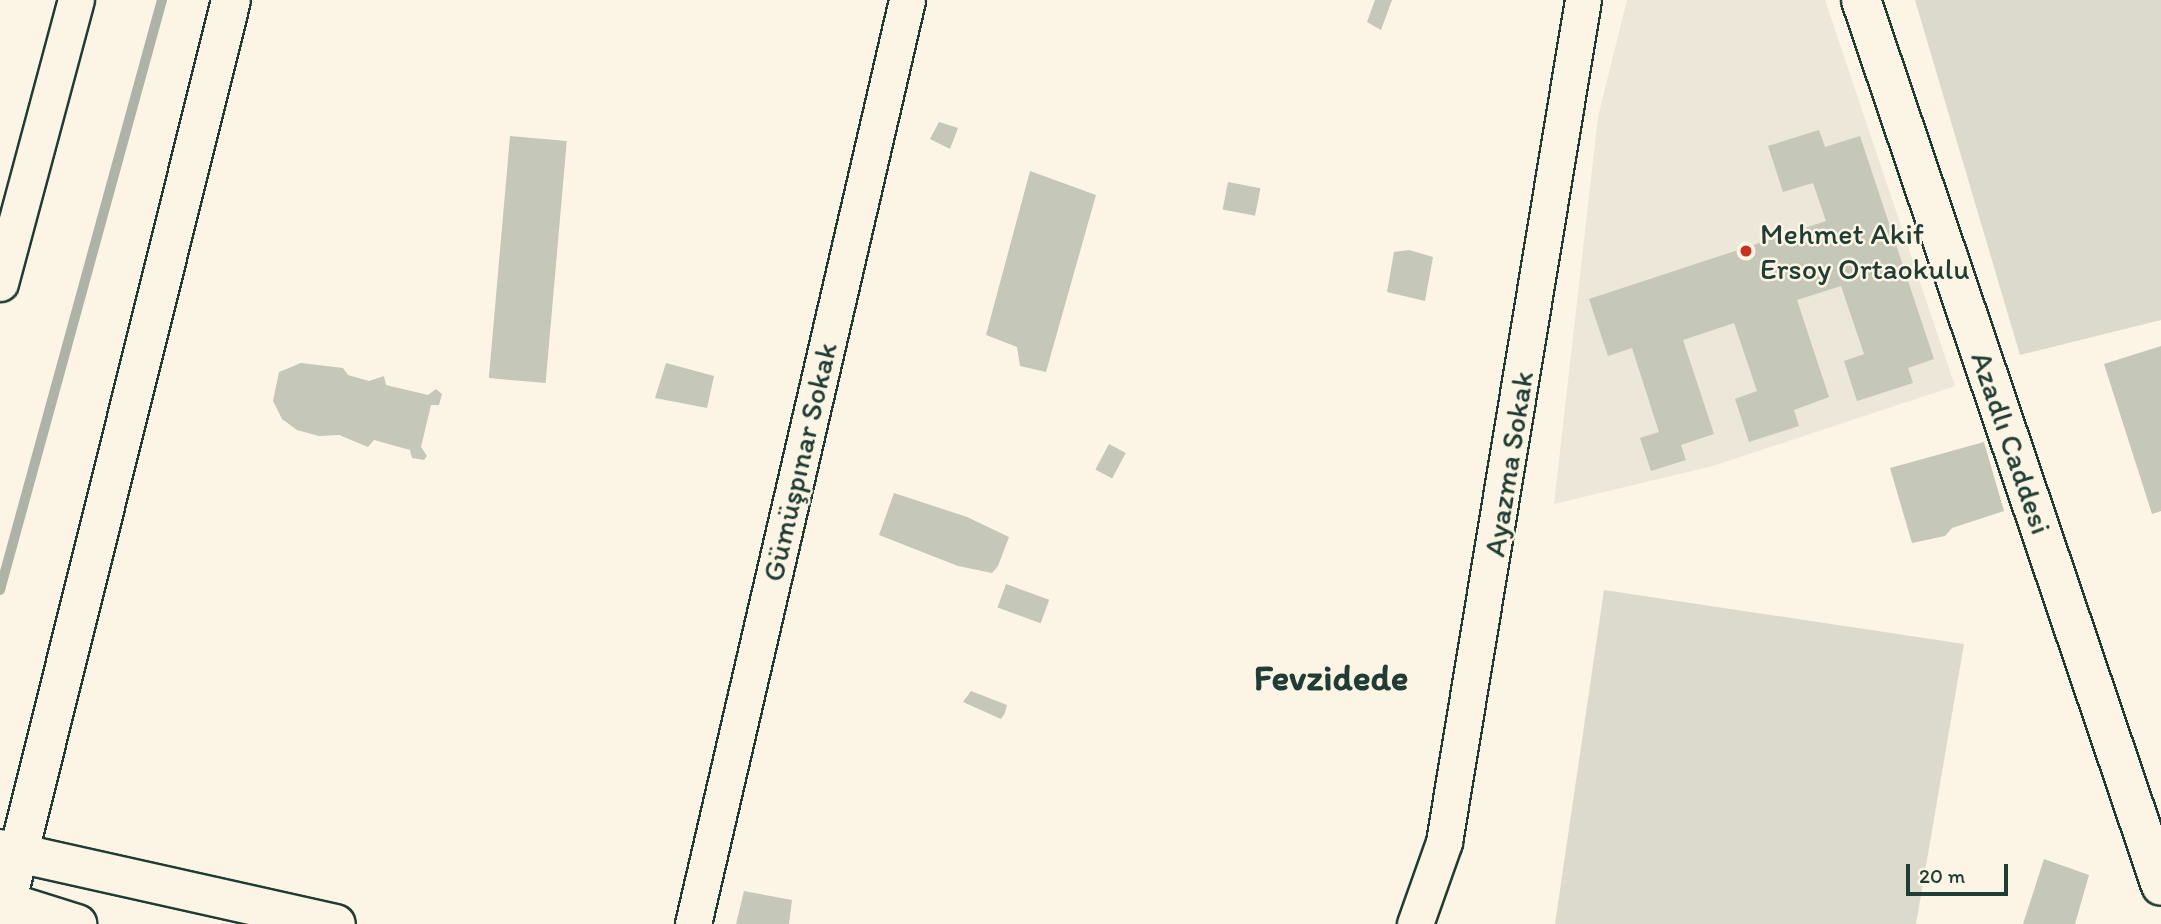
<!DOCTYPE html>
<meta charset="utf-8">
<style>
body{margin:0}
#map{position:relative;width:2161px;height:924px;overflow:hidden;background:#fcf5e5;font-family:Itim,sans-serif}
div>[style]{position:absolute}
.built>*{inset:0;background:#ece7d8}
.green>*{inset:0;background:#dcdacc}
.stream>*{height:10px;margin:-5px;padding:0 5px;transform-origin:5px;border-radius:5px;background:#aeb3a7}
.building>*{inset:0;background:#c5c7b9;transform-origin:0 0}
.roads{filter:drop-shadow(2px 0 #1f3d34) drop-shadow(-2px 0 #1f3d34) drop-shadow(0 2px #1f3d34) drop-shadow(0 -2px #1f3d34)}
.minor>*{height:35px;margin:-17.5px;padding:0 17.5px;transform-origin:17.5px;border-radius:17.5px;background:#fcf5e5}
.tertiary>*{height:38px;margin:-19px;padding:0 19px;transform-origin:19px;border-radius:19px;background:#fcf5e5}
.dots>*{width:19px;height:19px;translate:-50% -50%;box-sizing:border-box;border:4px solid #fcf5e5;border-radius:50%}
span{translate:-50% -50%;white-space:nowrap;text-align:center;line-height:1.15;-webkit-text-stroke:5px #fcf5e5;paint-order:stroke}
.poi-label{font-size:30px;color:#1f3d34}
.left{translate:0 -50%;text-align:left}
.street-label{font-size:30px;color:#1f3d34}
.district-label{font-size:37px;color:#1f3d34;font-weight:700}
.scale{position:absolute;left:1906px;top:864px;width:102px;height:32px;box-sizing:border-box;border:4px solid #1f3d34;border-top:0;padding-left:9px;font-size:21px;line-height:24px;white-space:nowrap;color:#1f3d34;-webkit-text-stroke:5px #fcf5e5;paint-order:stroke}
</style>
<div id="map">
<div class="built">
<div style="clip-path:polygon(1627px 0,1825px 0,1955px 386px,1713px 466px,1554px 504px,1598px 117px)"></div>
</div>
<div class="green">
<div style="clip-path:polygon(1915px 0,2161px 0,2161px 320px,2020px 355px)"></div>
<div style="clip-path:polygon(1604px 590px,1964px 644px,1916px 924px,1555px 924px)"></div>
</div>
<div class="stream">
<div style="left:0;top:590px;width:612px;rotate:-74.65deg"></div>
</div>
<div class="building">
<div style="clip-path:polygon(1375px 0,1392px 0,1381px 30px,1367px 22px)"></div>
<div style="clip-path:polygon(939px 122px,958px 128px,950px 149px,930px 139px)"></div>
<div style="clip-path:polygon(1819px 130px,1825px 147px,1860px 136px,1934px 359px,1908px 368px,1913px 383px,1857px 401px,1844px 361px,1864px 354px,1841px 286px,1797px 300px,1829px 397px,1794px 410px,1799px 426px,1749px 442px,1735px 399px,1757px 391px,1734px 323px,1683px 340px,1714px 434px,1681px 445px,1686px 460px,1651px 471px,1640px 438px,1659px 432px,1632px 348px,1608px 356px,1589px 299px,1826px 221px,1813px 183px,1783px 192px,1768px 146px)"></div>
<div style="left:510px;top:136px;width:57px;height:243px;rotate:5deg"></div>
<div style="clip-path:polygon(1030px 171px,1096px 195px,1046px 372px,1020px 366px,1017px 347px,986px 335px)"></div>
<div style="left:1228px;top:182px;width:33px;height:28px;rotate:11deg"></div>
<div style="clip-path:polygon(1409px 250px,1433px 257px,1425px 301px,1387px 292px,1394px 252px)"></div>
<div style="clip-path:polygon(2161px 346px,2161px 511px,2152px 514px,2104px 364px)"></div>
<div style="clip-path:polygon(301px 363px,343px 368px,348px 375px,369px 381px,384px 376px,386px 385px,428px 395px,436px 389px,442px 394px,439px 405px,431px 405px,421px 447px,427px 456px,424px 460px,412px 458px,410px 450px,374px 440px,368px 447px,339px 435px,319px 436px,297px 430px,282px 419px,273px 401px,279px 372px)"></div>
<div style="clip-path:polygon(666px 363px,714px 376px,707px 408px,655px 398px)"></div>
<div style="clip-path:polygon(1984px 442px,2004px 511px,1952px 528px,1945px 536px,1912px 543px,1890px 468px)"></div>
<div style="left:1109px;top:444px;width:19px;height:29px;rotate:28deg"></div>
<div style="clip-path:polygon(894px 493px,967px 517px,1009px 537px,998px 566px,992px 573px,958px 566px,879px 535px)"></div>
<div style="left:1006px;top:584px;width:46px;height:25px;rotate:20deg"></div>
<div style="clip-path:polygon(971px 691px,1007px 705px,1005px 713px,1001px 719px,963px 702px)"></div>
<div style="clip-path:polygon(2044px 859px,2089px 875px,2075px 924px,2023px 924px)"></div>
<div style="clip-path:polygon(744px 891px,792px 900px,789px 924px,736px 924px)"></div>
</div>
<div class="roads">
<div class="minor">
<div style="left:0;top:283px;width:293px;rotate:-75deg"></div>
<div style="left:693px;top:924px;width:948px;rotate:-76.96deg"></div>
<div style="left:1415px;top:924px;width:87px;rotate:-70.5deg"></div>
<div style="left:1444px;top:842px;width:853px;rotate:-80.63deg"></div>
</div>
<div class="tertiary">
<div style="left:1861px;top:0;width:935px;rotate:71.29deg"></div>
<div style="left:0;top:849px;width:344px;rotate:12.6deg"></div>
<div style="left:0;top:900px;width:81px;rotate:17.3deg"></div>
<div style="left:1px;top:924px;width:952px;rotate:-76.02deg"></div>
</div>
</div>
<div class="dots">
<div style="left:1746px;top:251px;background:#c8321e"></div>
</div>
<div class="poi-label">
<span class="left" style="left:1760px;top:251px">Mehmet Akif<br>Ersoy Ortaokulu</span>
</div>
<div class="street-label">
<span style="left:2011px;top:443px;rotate:71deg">Azadlı Caddesi</span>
<span style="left:800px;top:462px;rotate:-77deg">Gümüşpınar Sokak</span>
<span style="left:1509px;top:464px;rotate:-81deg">Ayazma Sokak</span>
</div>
<div class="district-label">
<span style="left:1331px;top:677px">Fevzidede</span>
</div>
<div class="scale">20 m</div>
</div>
